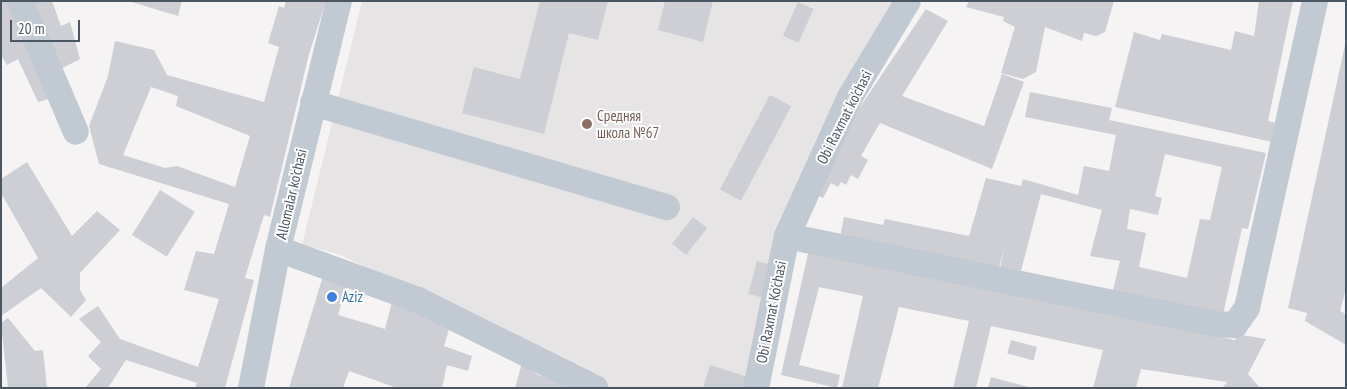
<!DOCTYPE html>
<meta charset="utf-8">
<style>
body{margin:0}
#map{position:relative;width:1347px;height:389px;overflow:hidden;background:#f5f3f3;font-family:"PT Sans Narrow",sans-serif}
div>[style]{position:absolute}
.education>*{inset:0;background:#e6e4e5}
.building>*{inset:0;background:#cdcfd5;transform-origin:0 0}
.minor>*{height:26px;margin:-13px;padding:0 13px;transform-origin:13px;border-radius:13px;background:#c1cad2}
.dots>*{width:14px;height:14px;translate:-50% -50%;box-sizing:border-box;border:2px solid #fff;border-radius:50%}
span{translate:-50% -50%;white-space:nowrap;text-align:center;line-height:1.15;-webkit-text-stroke:4px #fff;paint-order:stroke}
.education-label{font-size:15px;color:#785e54}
.left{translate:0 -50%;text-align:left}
.street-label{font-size:15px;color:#4a5661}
.shop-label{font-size:15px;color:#366cbe}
.frame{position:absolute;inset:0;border:2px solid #4a5661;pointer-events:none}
.scale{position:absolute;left:10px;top:20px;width:70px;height:22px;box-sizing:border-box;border:2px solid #4a5661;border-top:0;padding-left:6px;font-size:15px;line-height:18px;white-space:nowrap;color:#4a5661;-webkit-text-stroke:4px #fff;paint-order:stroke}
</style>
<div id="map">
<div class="education">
<div style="clip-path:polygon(362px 1px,899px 1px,781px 257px,749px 388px,603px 388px,339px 254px,302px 245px)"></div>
</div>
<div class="building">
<div style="clip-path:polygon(1px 1px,14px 1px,56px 97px,38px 102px,18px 59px,7px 65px,1px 55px)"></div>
<div style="clip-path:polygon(26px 1px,52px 1px,61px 26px,70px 22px,80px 59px,55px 72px)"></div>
<div style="clip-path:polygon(128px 1px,182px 1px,178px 16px)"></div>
<div style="clip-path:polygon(evenodd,286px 1px,326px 1px,309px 54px,270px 217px,264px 215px,245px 278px,254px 280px,225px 388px,195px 388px,197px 383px,126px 360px,108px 388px,85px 388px,101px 369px,88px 356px,101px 342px,79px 319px,98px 306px,120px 339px,198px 367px,219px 299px,184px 290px,196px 251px,214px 254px,229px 204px,99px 164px,89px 126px,108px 76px,115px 41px,154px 50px,167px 75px,264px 102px,279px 47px,268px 43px,279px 6px,284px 8px,286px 1px,151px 87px,178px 96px,176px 106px,250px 136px,235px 187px,177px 166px,165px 168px,123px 155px,151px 87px)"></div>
<div style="clip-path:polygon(540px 1px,608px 1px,598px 40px,569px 33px,544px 134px,462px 113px,474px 67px,520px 79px)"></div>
<div style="clip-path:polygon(665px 1px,713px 1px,703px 42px,658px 30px)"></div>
<div style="clip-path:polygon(969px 1px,1114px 1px,1105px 32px,1096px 36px,1084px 33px,1082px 41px,1045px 27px,1036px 72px,1023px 79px,1001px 73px,1015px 27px,1003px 21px,1004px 17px,966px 7px)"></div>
<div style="clip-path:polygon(1259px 1px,1293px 1px,1268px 121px,1276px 123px,1272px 142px,1115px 107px,1134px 32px,1160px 40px,1162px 34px,1231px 50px,1235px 31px,1254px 36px)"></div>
<div style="left:798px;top:2px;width:17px;height:37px;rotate:24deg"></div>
<div style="clip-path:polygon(926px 9px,948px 21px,902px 96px,984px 126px,1002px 74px,1024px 82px,992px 169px,880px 123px,861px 156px,868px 160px,858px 179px,851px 175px,846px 185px,841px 182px,838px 187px,831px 183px,823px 198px,814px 193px,854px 116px)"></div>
<div style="clip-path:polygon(1345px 45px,1346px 289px,1340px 311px,1346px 314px,1346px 345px,1305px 321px,1307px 313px,1288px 308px)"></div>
<div style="clip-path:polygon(evenodd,1030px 92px,1112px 108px,1109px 120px,1266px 153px,1248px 229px,1242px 228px,1222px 319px,1112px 294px,1120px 261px,1090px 256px,1102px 210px,1041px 194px,1021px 271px,1000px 268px,1005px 246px,998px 271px,840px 237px,844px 217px,883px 225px,885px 219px,969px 236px,986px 178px,1021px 186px,1023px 179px,1078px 195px,1084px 166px,1109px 171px,1116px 135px,1025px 117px,1030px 92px,1165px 154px,1222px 167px,1210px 220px,1200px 219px,1187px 278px,1139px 267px,1146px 233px,1127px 229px,1130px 209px,1158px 215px,1162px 198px,1155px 196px,1165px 154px)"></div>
<div style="left:770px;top:95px;width:24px;height:107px;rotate:28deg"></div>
<div style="clip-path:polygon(27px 162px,72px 236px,97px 211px,120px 230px,80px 273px,80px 290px,86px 300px,71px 317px,41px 288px,1px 316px,1px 288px,38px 258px,1px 193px,1px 179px)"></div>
<div style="left:160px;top:190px;width:41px;height:53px;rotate:32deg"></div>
<div style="left:693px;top:217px;width:18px;height:34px;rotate:38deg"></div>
<div style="clip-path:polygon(809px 249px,1235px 340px,1236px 334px,1266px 339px,1248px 374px,1260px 388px,1222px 388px,1227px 382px,1141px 369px,1136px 388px,1093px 388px,1103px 350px,991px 326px,976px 388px,953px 388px,969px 321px,899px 307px,878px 388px,842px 388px,863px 296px,819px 287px,799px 365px,840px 375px,837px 388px,781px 375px)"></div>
<div style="left:757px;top:261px;width:16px;height:34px;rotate:15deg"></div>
<div style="clip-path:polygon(323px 276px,347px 283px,338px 315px,385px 329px,392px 302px,451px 323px,444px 346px,472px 356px,468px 371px,447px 365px,442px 388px,397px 388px,349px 371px,343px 388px,289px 388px)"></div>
<div style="clip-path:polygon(8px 318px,35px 351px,43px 350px,47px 388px,8px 388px,1px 323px)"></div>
<div style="left:1011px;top:340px;width:27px;height:14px;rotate:15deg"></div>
<div style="clip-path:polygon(522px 363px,538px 375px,574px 388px,515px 388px)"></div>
<div style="clip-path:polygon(710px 365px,748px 377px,744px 388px,703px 388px)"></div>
<div style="clip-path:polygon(991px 377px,1028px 387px,1028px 388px,988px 388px)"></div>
</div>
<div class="minor">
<div style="left:20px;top:1px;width:142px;rotate:66.9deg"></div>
<div style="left:313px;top:103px;width:369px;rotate:16.4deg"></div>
<div style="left:787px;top:236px;width:437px;rotate:11.6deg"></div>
<div style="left:1215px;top:324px;width:20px;rotate:3deg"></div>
<div style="left:1235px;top:325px;width:21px;rotate:-55deg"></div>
<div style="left:1247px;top:308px;width:314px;rotate:-77.5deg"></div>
<div style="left:278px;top:249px;width:149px;rotate:20deg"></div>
<div style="left:418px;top:300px;width:198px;rotate:26.4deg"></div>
<div style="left:251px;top:388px;width:142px;rotate:-79deg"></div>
<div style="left:278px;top:249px;width:255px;rotate:-76.2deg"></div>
<div style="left:756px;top:388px;width:155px;rotate:-78.5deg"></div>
<div style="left:787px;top:236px;width:153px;rotate:-65.6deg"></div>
<div style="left:850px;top:97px;width:112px;rotate:-58.9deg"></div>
</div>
<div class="dots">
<div style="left:587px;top:124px;background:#8d6e63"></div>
<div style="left:332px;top:297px;background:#3f7fe0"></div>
</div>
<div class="education-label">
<span class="left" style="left:597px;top:124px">Средняя<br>школа №67</span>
</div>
<div class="street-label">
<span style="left:844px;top:117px;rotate:-63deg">Obi Raxmat ko'chasi</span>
<span style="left:291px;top:194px;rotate:-77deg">Allomalar ko'chasi</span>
<span style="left:771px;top:312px;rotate:-79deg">Obi Raxmat Ko'chasi</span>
</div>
<div class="shop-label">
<span class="left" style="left:342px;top:297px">Aziz</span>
</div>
<div class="frame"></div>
<div class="scale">20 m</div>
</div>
